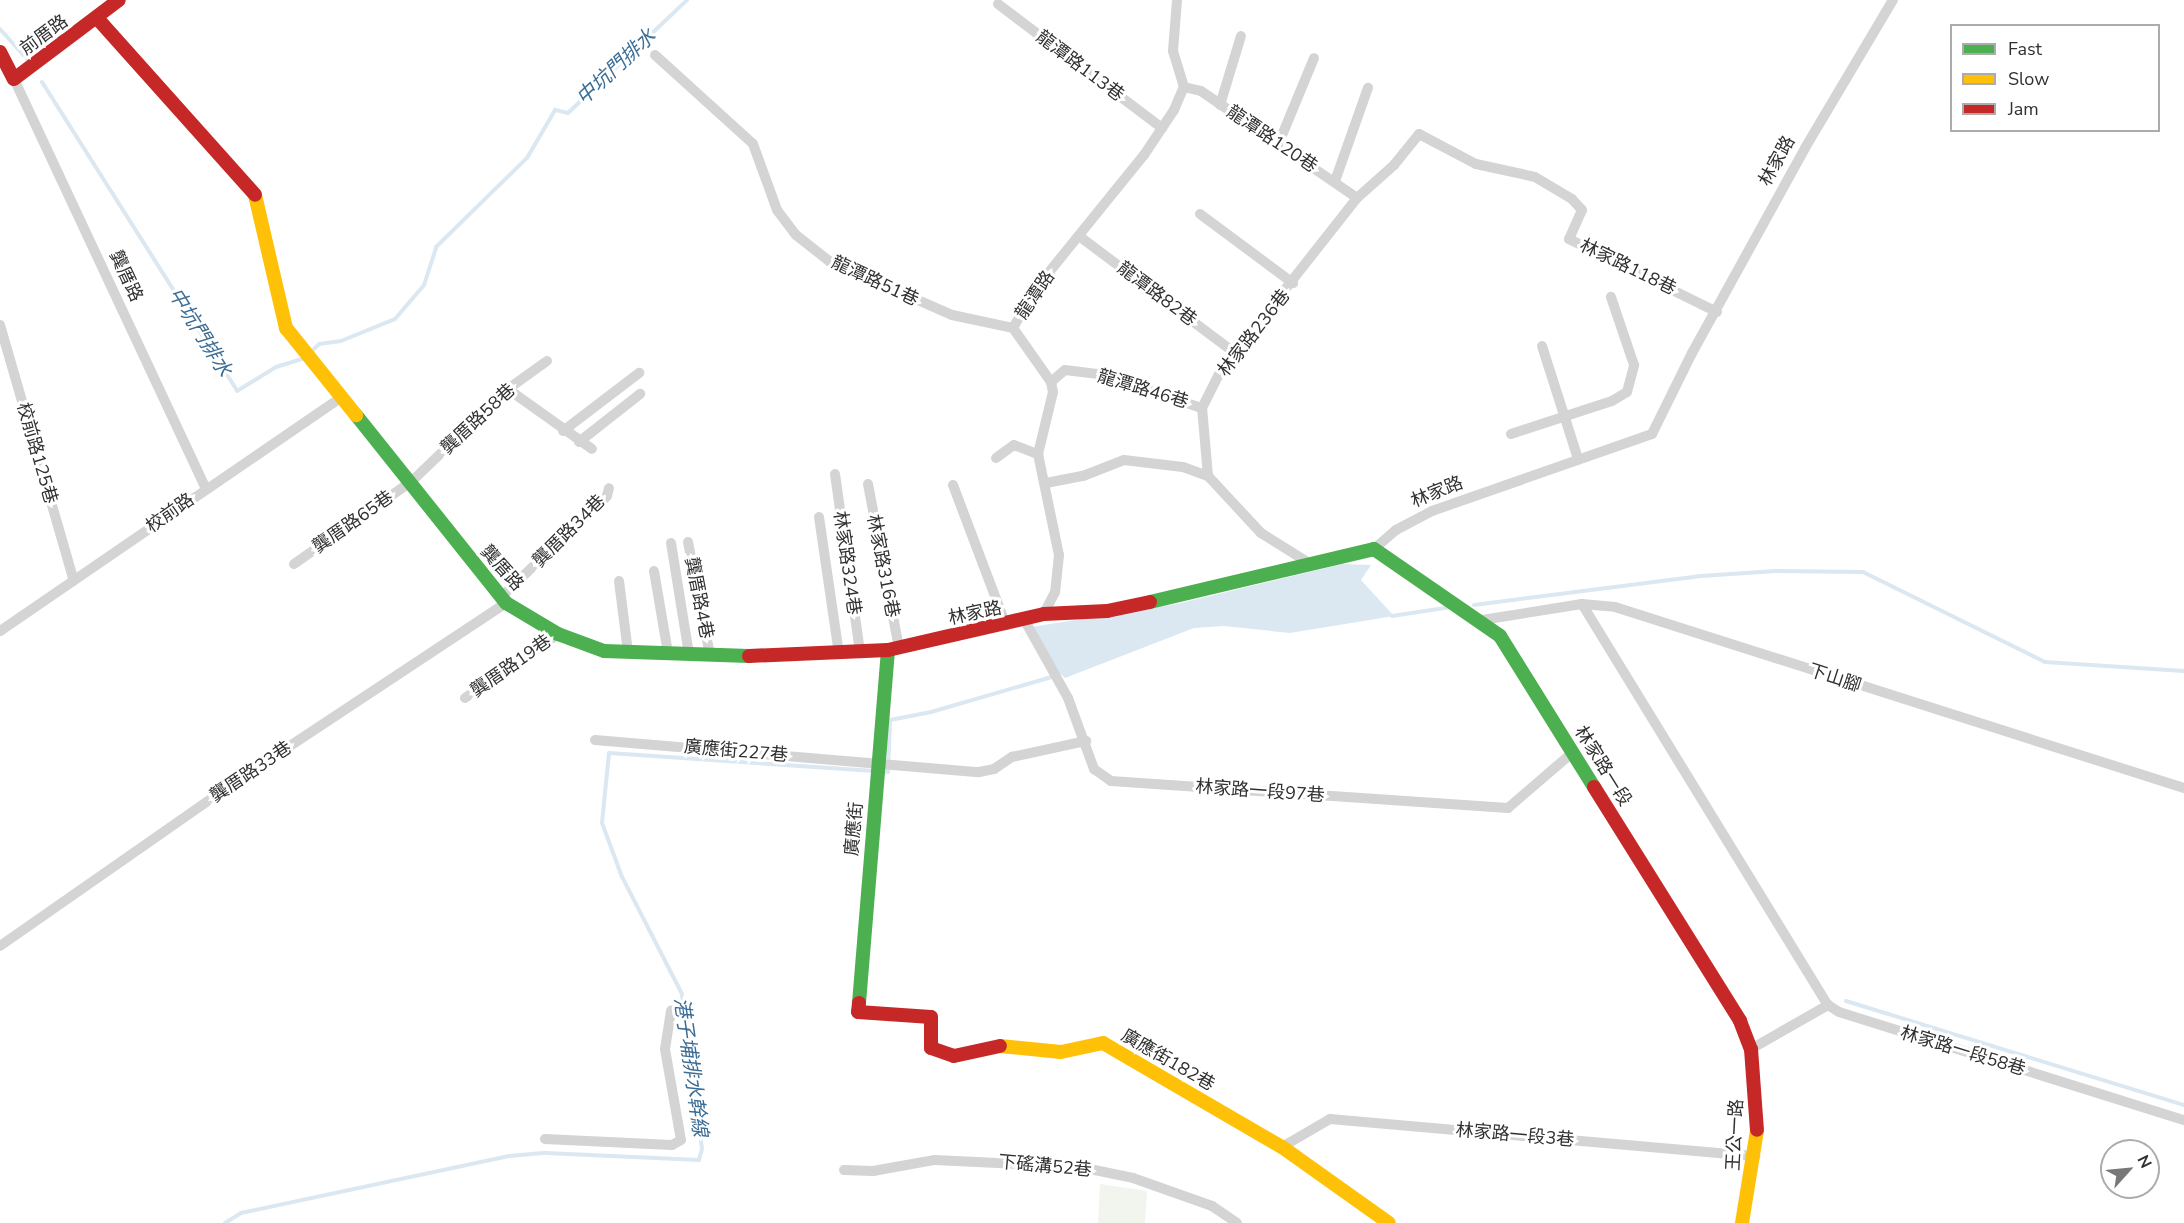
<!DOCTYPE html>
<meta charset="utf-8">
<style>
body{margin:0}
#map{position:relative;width:2184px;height:1223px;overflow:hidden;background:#fff;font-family:"Nunito Sans","Noto Sans TC",sans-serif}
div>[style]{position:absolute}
.green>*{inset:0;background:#f1f5ed}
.water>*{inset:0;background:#dbe8f2}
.stream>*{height:4px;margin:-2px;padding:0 2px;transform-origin:2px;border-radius:2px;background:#dbe8f2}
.street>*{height:10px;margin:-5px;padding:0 5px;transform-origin:5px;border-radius:5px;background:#d4d4d4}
.fast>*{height:14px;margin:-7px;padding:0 7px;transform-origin:7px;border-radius:7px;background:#4caf50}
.slow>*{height:14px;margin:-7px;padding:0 7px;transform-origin:7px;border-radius:7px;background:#ffc107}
.jam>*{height:14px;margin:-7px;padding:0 7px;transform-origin:7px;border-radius:7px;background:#c62828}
span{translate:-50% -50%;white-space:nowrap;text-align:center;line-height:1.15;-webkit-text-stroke:6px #fff;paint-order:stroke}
.street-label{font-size:18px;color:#303030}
.water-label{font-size:20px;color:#3c6d95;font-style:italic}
.legend{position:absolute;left:1950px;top:24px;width:210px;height:108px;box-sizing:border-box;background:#fff;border:2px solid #acacac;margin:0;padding:8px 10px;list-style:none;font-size:18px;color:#303030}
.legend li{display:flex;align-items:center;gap:12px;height:30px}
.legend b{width:30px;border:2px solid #acacac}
.north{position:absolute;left:2100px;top:1139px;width:60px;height:60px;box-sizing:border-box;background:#fff;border:2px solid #acacac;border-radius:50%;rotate:63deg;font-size:16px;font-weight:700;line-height:24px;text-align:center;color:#303030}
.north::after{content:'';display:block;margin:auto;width:21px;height:27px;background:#787878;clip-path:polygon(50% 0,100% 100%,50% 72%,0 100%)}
</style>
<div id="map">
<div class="green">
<div style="clip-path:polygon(1100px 1184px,1147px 1191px,1145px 1223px,1098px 1223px)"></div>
</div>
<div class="water">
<div style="clip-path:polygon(1342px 564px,1371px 565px,1361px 580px,1394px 616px,1290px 633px,1224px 626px,1194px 628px,1065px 678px,1054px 668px,1031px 627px,1177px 604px)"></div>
</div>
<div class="stream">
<div style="left:0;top:29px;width:40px;rotate:48deg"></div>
<div style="left:42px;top:82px;width:365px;rotate:57.7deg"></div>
<div style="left:237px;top:391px;width:46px;rotate:-31.6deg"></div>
<div style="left:276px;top:367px;width:31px;rotate:-17deg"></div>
<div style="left:311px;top:352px;width:11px;rotate:-45deg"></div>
<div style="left:319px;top:344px;width:22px;rotate:-8deg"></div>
<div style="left:341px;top:341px;width:58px;rotate:-22.2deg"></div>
<div style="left:395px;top:319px;width:45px;rotate:-49.5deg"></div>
<div style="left:424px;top:285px;width:40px;rotate:-72deg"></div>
<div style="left:436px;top:247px;width:127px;rotate:-44.4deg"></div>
<div style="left:527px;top:158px;width:56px;rotate:-59.7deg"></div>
<div style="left:555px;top:110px;width:13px;rotate:13deg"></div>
<div style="left:568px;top:113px;width:164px;rotate:-43.5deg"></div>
<div style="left:1474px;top:605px;width:229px;rotate:-7.3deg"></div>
<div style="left:1701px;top:576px;width:75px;rotate:-3.8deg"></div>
<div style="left:1776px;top:571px;width:87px;rotate:0.7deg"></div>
<div style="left:1863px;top:572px;width:203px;rotate:26.3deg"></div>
<div style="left:2045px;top:662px;width:139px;rotate:3.7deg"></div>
<div style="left:1392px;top:616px;width:60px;rotate:-8.7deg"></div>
<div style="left:882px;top:771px;width:6px;rotate:9deg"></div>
<div style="left:888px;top:772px;width:52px;rotate:-87.8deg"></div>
<div style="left:890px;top:720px;width:42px;rotate:-11deg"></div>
<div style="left:931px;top:712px;width:129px;rotate:-16.2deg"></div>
<div style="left:1846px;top:1001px;width:354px;rotate:17.1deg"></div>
<div style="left:225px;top:1223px;width:19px;rotate:-32deg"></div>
<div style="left:241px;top:1213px;width:274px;rotate:-12deg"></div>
<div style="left:509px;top:1156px;width:37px;rotate:-5deg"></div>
<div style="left:546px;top:1153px;width:153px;rotate:2.6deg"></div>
<div style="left:699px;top:1160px;width:11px;rotate:-75deg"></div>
<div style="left:702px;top:1149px;width:156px;rotate:-97.4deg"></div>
<div style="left:682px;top:994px;width:131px;rotate:-117.1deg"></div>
<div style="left:622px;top:877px;width:58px;rotate:-110.3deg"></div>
<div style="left:602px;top:823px;width:70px;rotate:-84.3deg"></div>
<div style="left:609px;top:753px;width:266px;rotate:3.9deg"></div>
</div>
<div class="street">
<div style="left:998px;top:4px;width:206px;rotate:37.1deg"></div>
<div style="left:655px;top:55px;width:132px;rotate:42.2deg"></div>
<div style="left:753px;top:144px;width:70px;rotate:70deg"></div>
<div style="left:777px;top:210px;width:31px;rotate:53deg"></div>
<div style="left:796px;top:235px;width:42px;rotate:38.2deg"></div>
<div style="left:829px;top:261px;width:134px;rotate:23.7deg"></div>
<div style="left:952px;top:315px;width:62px;rotate:12deg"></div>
<div style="left:14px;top:79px;width:452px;rotate:64.9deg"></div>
<div style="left:1184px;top:87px;width:17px;rotate:13deg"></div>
<div style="left:1201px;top:91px;width:189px;rotate:34.4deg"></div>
<div style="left:1220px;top:105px;width:72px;rotate:-73.1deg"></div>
<div style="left:1278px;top:145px;width:94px;rotate:-67.5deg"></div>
<div style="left:1335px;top:181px;width:99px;rotate:-70.5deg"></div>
<div style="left:1200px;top:214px;width:116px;rotate:36.6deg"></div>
<div style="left:1079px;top:236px;width:195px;rotate:36.9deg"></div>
<div style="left:0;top:325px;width:266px;rotate:73.9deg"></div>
<div style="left:1013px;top:328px;width:48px;rotate:-59.7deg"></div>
<div style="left:1037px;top:287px;width:170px;rotate:-51deg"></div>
<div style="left:1144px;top:155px;width:54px;rotate:-56.3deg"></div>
<div style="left:1174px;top:110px;width:25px;rotate:-67deg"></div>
<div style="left:1184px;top:87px;width:38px;rotate:-107deg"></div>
<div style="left:1173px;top:51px;width:51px;rotate:-85.5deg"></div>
<div style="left:1013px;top:328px;width:66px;rotate:54.9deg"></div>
<div style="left:1051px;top:382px;width:10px;rotate:79deg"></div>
<div style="left:1053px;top:392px;width:64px;rotate:103.6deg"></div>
<div style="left:1038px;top:454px;width:103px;rotate:78.3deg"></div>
<div style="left:1059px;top:555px;width:37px;rotate:96deg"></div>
<div style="left:1055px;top:592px;width:25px;rotate:117deg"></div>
<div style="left:1542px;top:346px;width:119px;rotate:72.3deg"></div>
<div style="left:1051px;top:382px;width:18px;rotate:-41deg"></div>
<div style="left:1065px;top:370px;width:34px;rotate:7deg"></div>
<div style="left:1099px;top:374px;width:108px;rotate:18.3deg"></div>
<div style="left:508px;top:389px;width:103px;rotate:35.5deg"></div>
<div style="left:563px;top:431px;width:96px;rotate:-37.3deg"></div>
<div style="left:1511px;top:434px;width:106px;rotate:-18.1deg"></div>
<div style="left:1612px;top:401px;width:17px;rotate:-31deg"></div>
<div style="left:1627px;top:392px;width:28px;rotate:-75deg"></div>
<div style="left:1634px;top:365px;width:72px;rotate:-108.7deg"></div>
<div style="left:579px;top:442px;width:78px;rotate:-38.2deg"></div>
<div style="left:996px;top:458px;width:22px;rotate:-36deg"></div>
<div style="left:1014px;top:445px;width:26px;rotate:21deg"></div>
<div style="left:835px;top:474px;width:181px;rotate:82deg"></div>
<div style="left:1046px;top:483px;width:38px;rotate:-11deg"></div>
<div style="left:1083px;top:476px;width:44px;rotate:-21.3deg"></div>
<div style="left:1124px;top:460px;width:59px;rotate:6.8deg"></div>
<div style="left:1183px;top:467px;width:27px;rotate:20deg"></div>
<div style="left:868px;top:484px;width:167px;rotate:79.3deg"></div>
<div style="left:953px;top:485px;width:150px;rotate:69.3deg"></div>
<div style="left:819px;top:517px;width:138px;rotate:81.7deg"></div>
<div style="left:688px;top:542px;width:115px;rotate:79deg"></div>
<div style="left:671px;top:543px;width:112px;rotate:80.8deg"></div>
<div style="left:1374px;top:549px;width:29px;rotate:-41deg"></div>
<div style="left:1396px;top:530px;width:41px;rotate:-27.8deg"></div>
<div style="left:1432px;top:511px;width:233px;rotate:-19.3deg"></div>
<div style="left:1652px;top:434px;width:90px;rotate:-63.7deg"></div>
<div style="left:1692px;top:353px;width:234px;rotate:-61.1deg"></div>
<div style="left:1805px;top:148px;width:172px;rotate:-59.3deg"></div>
<div style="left:1309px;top:563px;width:57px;rotate:-148deg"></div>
<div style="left:1261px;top:533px;width:78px;rotate:-132.9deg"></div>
<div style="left:1208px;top:476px;width:68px;rotate:-95deg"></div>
<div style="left:1202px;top:408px;width:40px;rotate:-63.4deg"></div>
<div style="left:1220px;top:372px;width:221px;rotate:-51.8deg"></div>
<div style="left:1357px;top:198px;width:50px;rotate:-41.7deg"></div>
<div style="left:1394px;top:165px;width:40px;rotate:-51deg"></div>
<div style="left:1419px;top:134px;width:64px;rotate:27.8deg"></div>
<div style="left:1476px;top:164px;width:60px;rotate:12.4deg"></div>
<div style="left:1535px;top:177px;width:43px;rotate:30.7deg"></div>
<div style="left:1572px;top:199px;width:15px;rotate:48deg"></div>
<div style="left:1582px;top:210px;width:32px;rotate:114deg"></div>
<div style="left:1569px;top:239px;width:165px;rotate:26.3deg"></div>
<div style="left:294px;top:564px;width:144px;rotate:-35.1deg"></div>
<div style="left:412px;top:481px;width:133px;rotate:-43.8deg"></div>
<div style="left:508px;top:389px;width:48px;rotate:-35.7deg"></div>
<div style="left:654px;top:571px;width:83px;rotate:80.3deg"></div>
<div style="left:619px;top:581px;width:72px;rotate:82.8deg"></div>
<div style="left:501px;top:597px;width:146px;rotate:-43.6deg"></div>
<div style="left:607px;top:496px;width:8px;rotate:-76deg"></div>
<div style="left:1582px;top:604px;width:470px;rotate:58.5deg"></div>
<div style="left:1482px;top:620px;width:101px;rotate:-9.1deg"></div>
<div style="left:1582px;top:604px;width:33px;rotate:5deg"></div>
<div style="left:1615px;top:607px;width:597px;rotate:17.65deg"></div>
<div style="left:1025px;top:621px;width:88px;rotate:60.8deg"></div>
<div style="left:1068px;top:698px;width:76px;rotate:69.9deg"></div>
<div style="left:1094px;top:769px;width:21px;rotate:35deg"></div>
<div style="left:1111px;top:781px;width:398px;rotate:3.9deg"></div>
<div style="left:1508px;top:808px;width:86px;rotate:-40.7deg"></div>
<div style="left:0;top:631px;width:414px;rotate:-34.4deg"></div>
<div style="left:465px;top:698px;width:113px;rotate:-34.5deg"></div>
<div style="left:595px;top:740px;width:385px;rotate:4.8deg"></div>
<div style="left:979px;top:772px;width:15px;rotate:-11deg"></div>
<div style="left:994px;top:769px;width:22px;rotate:-34deg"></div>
<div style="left:1012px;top:757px;width:76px;rotate:-12.2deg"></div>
<div style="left:0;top:946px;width:274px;rotate:-34.9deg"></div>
<div style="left:225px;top:789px;width:337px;rotate:-33.5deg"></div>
<div style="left:1751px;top:1049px;width:89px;rotate:-29.7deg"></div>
<div style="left:1828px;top:1005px;width:13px;rotate:32deg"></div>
<div style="left:1839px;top:1012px;width:362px;rotate:17.4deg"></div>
<div style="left:545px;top:1139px;width:127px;rotate:2.7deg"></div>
<div style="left:672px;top:1145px;width:10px;rotate:-29deg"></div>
<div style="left:681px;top:1140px;width:92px;rotate:-100deg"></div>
<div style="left:665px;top:1049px;width:39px;rotate:-81deg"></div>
<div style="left:1282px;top:1147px;width:56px;rotate:-30.3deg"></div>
<div style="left:1330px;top:1119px;width:427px;rotate:5deg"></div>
<div style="left:844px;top:1170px;width:29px;rotate:2deg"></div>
<div style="left:873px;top:1171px;width:63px;rotate:-10.1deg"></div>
<div style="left:935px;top:1160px;width:145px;rotate:2.8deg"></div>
<div style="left:1080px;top:1167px;width:54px;rotate:11.7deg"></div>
<div style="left:1133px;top:1178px;width:84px;rotate:19.5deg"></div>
<div style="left:1212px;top:1206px;width:30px;rotate:34deg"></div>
</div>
<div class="fast">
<div style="left:356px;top:415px;width:241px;rotate:51.4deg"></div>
<div style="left:506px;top:603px;width:61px;rotate:30.8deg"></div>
<div style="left:558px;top:634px;width:49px;rotate:20.3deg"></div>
<div style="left:604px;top:651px;width:145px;rotate:2deg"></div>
<div style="left:1150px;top:602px;width:230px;rotate:-13.3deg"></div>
<div style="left:1374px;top:549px;width:153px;rotate:34.6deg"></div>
<div style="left:1500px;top:636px;width:178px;rotate:58.1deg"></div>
<div style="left:859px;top:1003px;width:354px;rotate:-85.3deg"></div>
</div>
<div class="slow">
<div style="left:255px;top:195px;width:137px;rotate:76.9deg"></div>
<div style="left:286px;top:328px;width:112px;rotate:51.2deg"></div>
<div style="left:1000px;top:1046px;width:61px;rotate:5.6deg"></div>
<div style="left:1061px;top:1052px;width:43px;rotate:-12.1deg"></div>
<div style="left:1103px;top:1043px;width:207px;rotate:30.2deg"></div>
<div style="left:1282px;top:1147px;width:131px;rotate:35.4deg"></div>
<div style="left:1742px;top:1223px;width:94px;rotate:-80.8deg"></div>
</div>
<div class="jam">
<div style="left:97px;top:18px;width:237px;rotate:48.2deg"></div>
<div style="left:0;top:52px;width:30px;rotate:63deg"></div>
<div style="left:14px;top:79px;width:131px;rotate:-37deg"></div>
<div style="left:749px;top:656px;width:139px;rotate:-2.5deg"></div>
<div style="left:888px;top:650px;width:160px;rotate:-13deg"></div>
<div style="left:1044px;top:614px;width:63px;rotate:-2.7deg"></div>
<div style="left:1107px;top:611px;width:44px;rotate:-11.8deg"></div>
<div style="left:1594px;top:787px;width:276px;rotate:58deg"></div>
<div style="left:1740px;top:1021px;width:30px;rotate:69deg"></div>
<div style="left:1751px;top:1049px;width:81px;rotate:85.8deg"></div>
<div style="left:859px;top:1003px;width:9px;rotate:96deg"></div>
<div style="left:858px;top:1012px;width:73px;rotate:3.9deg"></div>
<div style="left:931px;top:1017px;width:31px;rotate:90deg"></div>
<div style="left:931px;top:1048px;width:24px;rotate:19deg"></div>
<div style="left:954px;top:1056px;width:47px;rotate:-12.3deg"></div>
</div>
<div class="street-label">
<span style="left:44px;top:35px;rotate:-36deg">前厝路</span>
<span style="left:1080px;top:66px;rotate:37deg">龍潭路113巷</span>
<span style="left:1272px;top:139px;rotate:34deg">龍潭路120巷</span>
<span style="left:1777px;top:161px;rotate:-61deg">林家路</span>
<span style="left:1628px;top:267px;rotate:26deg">林家路118巷</span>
<span style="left:126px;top:276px;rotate:65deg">龔厝路</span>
<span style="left:875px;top:281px;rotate:25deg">龍潭路51巷</span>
<span style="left:1157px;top:294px;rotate:37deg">龍潭路82巷</span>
<span style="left:1035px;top:295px;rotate:-56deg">龍潭路</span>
<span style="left:1254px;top:333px;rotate:-52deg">林家路236巷</span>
<span style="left:1143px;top:389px;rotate:17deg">龍潭路46巷</span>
<span style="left:478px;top:419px;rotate:-43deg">龔厝路58巷</span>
<span style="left:37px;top:453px;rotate:74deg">校前路125巷</span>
<span style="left:1437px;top:492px;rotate:-22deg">林家路</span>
<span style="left:170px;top:513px;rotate:-35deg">校前路</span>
<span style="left:353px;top:522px;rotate:-35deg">龔厝路65巷</span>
<span style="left:569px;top:531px;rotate:-45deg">龔厝路34巷</span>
<span style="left:847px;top:563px;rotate:82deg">林家路324巷</span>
<span style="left:883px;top:566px;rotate:79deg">林家路316巷</span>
<span style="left:502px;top:568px;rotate:48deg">龔厝路</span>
<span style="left:699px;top:598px;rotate:79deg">龔厝路4巷</span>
<span style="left:975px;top:613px;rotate:-12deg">林家路</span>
<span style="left:511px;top:666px;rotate:-35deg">龔厝路19巷</span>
<span style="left:1835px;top:678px;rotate:18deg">下山腳</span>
<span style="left:736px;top:751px;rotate:5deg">廣應街227巷</span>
<span style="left:1603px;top:766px;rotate:58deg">林家路一段</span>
<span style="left:251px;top:772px;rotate:-34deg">龔厝路33巷</span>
<span style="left:1260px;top:791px;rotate:4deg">林家路一段97巷</span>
<span style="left:854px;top:829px;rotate:-85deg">廣應街</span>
<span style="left:1963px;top:1051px;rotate:17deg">林家路一段58巷</span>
<span style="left:1168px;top:1060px;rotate:30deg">廣應街182巷</span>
<span style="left:1515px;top:1135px;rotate:5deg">林家路一段3巷</span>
<span style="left:1735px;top:1135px;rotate:-87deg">王公一路</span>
<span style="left:1045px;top:1166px;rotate:5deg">下磘溝52巷</span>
</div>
<div class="water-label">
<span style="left:616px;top:67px;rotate:-43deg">中坑門排水</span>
<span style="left:200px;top:332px;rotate:58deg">中坑門排水</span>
<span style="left:691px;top:1067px;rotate:82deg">港子埔排水幹線</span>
</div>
<ul class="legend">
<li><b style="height:8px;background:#4caf50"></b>Fast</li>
<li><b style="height:8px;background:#ffc107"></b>Slow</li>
<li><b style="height:8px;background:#c62828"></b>Jam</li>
</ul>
<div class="north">N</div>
</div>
